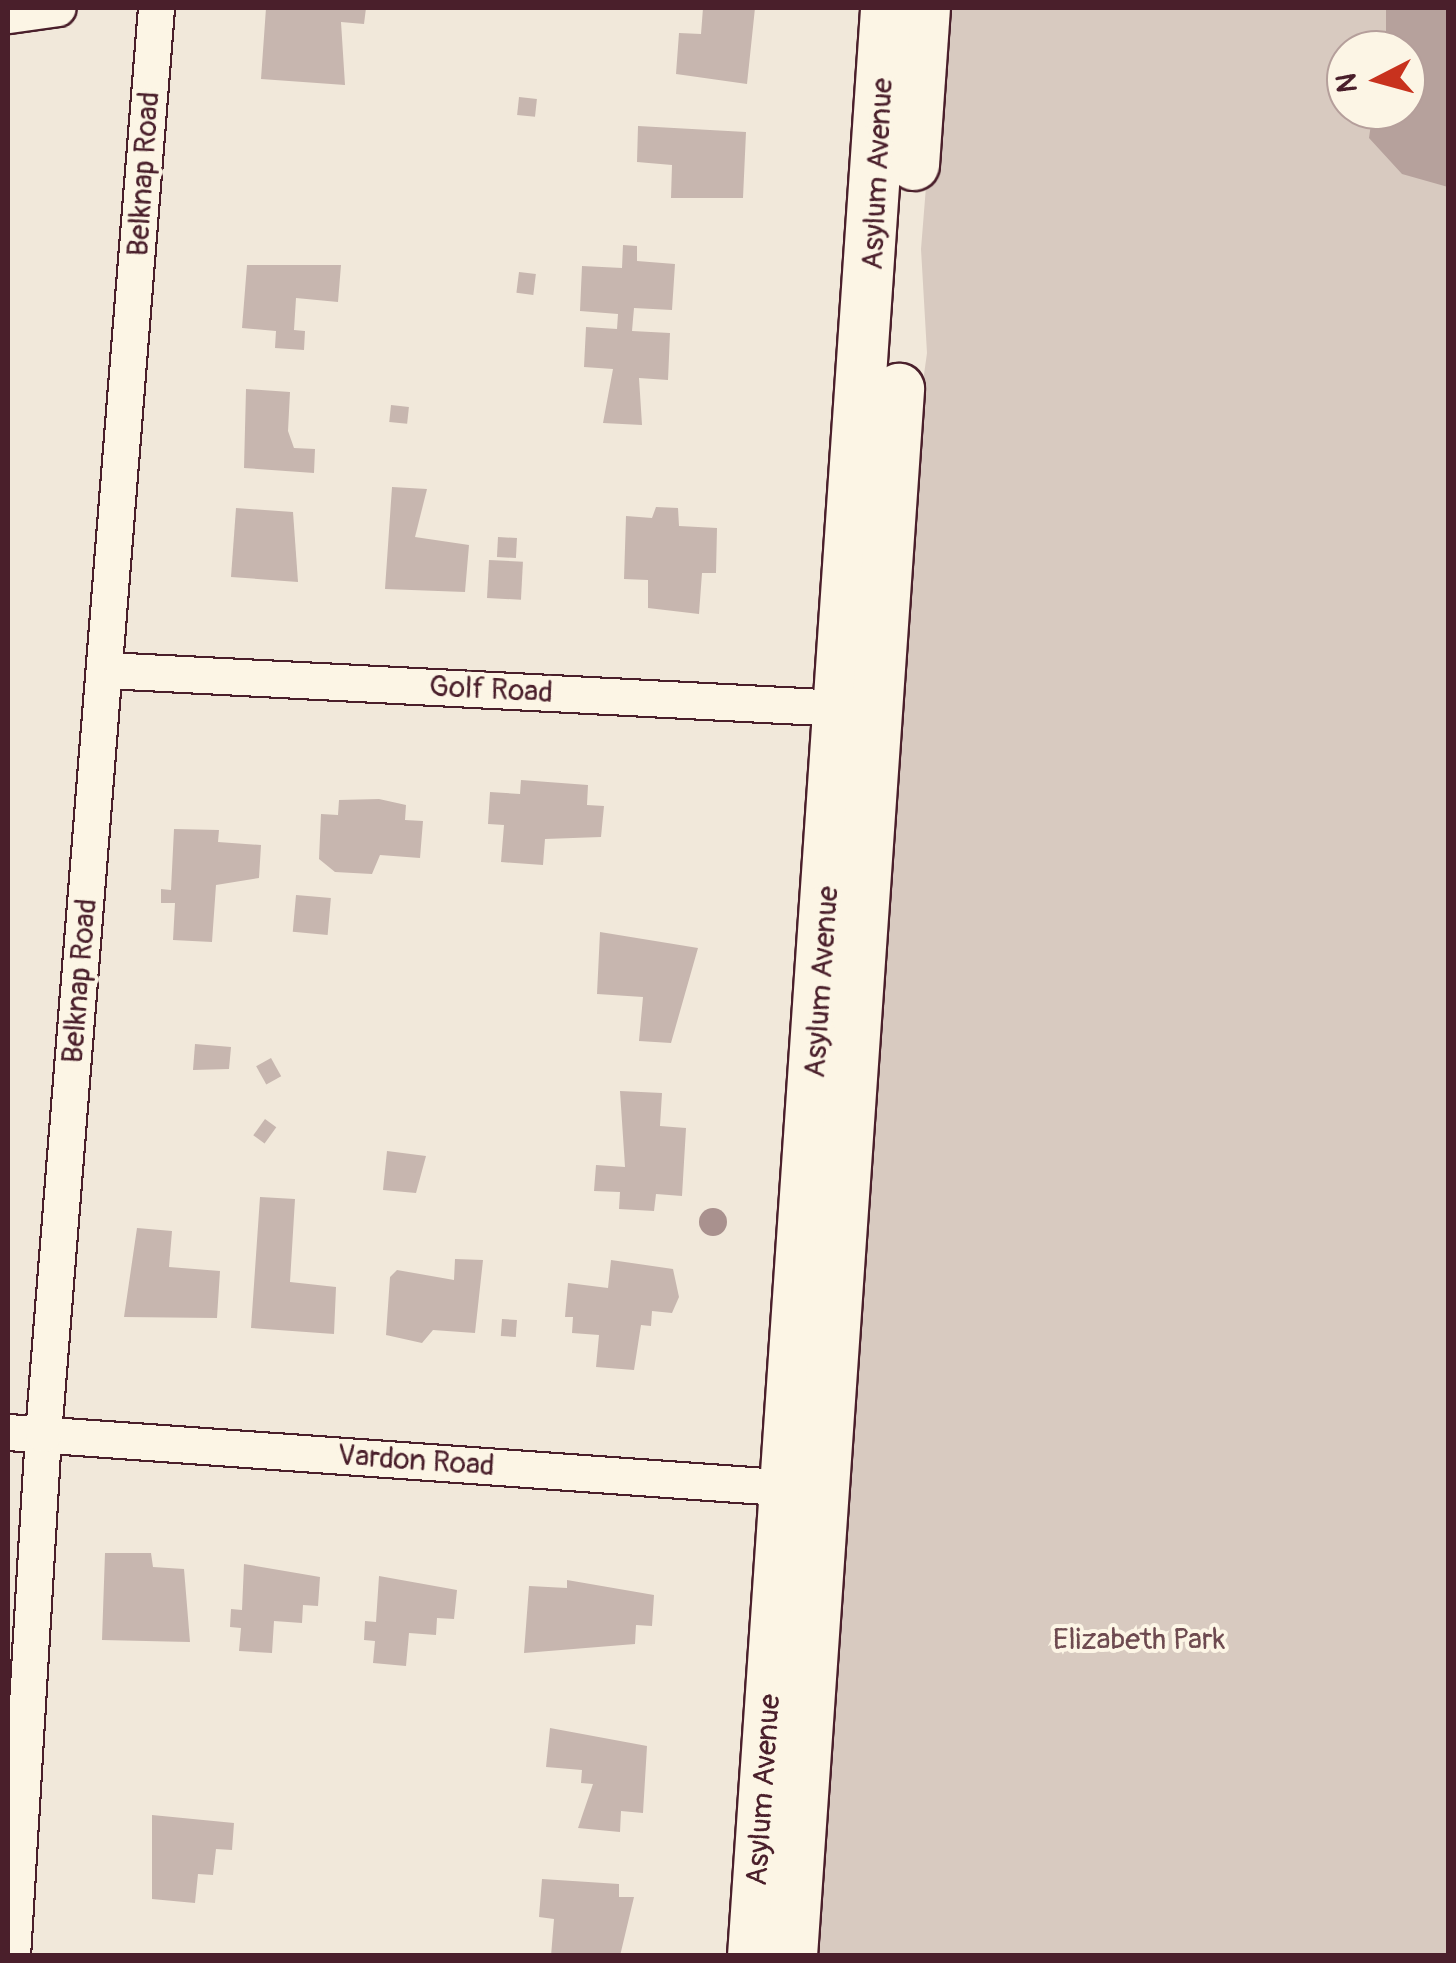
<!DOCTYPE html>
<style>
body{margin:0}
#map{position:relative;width:1456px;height:1963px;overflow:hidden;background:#f1e8da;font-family:Pangolin,sans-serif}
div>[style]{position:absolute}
.green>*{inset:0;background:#d8cac0}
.water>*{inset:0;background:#b6a19c}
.building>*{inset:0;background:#c7b6af;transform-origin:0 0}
.roads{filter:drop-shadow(2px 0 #4a1f2b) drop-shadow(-2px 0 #4a1f2b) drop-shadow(0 2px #4a1f2b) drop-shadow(0 -2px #4a1f2b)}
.minor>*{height:35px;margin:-17.5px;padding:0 17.5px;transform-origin:17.5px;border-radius:17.5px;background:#fcf5e5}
.secondary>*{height:50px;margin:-25px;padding:0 25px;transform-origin:25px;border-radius:25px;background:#fcf5e5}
.trees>*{width:28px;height:28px;margin:-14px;border-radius:50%;background:#a9918e}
span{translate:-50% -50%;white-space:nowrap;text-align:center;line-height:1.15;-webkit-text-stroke:8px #fcf5e5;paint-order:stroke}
.street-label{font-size:30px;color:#4a1f2b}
.park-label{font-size:30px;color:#6e4a50}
.frame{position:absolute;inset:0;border:10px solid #4a1f2b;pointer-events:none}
.north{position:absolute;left:1326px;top:30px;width:100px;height:100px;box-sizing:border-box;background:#fcf5e5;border:2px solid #b59f9b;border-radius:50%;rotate:264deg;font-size:28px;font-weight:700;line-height:40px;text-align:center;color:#4a1f2b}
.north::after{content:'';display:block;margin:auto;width:35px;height:45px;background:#c8321e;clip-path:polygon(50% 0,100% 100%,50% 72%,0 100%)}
</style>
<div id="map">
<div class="green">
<div style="clip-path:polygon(evenodd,950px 8px,1448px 8px,1448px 1955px,806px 1956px,904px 518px,927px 353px,921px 249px,937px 49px,950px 8px,1346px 50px,1406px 50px,1406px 110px,1346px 110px,1346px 50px)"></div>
</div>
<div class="water">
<div style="clip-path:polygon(1386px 8px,1448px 8px,1448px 187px,1402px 174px,1369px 138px,1373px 110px,1406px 110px,1406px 50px,1376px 50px,1386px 44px)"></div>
</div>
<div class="building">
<div style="clip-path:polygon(266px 8px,366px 8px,364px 24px,341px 22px,345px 85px,261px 79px)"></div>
<div style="clip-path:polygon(703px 8px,755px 8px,747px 84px,676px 74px,679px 33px,701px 34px)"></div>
<div style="left:519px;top:97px;width:18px;height:18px;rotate:6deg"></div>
<div style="clip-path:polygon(638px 126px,746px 132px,743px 198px,671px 198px,672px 165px,637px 162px)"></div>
<div style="clip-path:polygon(623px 245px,637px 246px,637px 261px,675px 264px,672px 310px,634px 308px,632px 331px,670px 333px,668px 380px,639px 378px,642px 425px,603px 423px,613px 369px,584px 367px,586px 327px,617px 329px,618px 314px,580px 311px,582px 266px,622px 268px)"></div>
<div style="clip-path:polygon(247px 265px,341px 265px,338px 302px,296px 298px,294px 330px,305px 331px,304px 350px,275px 348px,276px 331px,242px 328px)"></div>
<div style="left:519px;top:272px;width:17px;height:21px;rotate:7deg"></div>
<div style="clip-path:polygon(246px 389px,290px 392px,288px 431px,294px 448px,315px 449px,314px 473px,244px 468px)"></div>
<div style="left:391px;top:405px;width:18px;height:17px;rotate:6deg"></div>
<div style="clip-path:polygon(392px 487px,427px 489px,415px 537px,469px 545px,465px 592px,385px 589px)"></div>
<div style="clip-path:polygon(656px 507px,678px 508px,679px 526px,717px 528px,716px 573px,702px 573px,699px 614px,648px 608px,648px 580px,624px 579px,626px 516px,652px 518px)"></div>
<div style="clip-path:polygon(236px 508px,293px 512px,298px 582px,231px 577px)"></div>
<div style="left:498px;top:537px;width:19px;height:20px;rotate:3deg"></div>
<div style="left:489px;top:560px;width:34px;height:38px;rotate:3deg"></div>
<div style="clip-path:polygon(521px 780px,588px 785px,587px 805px,604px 806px,601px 837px,545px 839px,543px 865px,501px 862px,504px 825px,488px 824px,490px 792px,520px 794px)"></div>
<div style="clip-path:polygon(379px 799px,406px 805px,405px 820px,423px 821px,420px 858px,380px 855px,372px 874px,335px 872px,319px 859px,321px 814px,338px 815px,339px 800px)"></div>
<div style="clip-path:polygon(174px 829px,219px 830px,218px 842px,261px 845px,259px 878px,216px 885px,212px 942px,173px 940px,175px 903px,161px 903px,161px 889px,171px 890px)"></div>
<div style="left:296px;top:895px;width:35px;height:37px;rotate:5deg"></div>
<div style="clip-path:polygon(600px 932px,698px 948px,671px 1043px,639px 1041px,643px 997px,597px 994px)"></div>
<div style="clip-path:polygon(195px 1044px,231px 1047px,229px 1069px,193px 1070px)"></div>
<div style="left:271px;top:1058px;width:21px;height:17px;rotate:61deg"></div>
<div style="clip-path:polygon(620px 1091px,662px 1093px,660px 1126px,686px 1128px,682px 1196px,656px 1194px,654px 1211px,619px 1209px,620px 1192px,594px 1191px,596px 1165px,625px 1167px)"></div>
<div style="left:265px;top:1119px;width:14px;height:20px;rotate:36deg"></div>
<div style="clip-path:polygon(387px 1151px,426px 1156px,416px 1193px,383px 1190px)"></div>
<div style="clip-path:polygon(260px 1197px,295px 1199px,290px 1282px,336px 1287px,334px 1334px,251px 1328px)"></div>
<div style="clip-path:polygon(137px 1228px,172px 1231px,169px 1267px,220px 1271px,217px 1318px,124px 1317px)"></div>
<div style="clip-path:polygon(455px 1259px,483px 1260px,475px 1333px,433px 1330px,422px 1343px,386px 1335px,390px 1277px,397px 1270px,454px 1280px)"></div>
<div style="clip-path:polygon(611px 1260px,673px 1269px,679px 1297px,672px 1313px,652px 1311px,651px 1326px,641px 1325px,634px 1370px,596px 1367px,599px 1335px,572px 1333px,573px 1317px,565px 1317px,568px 1283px,608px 1288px)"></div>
<div style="left:502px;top:1319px;width:15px;height:17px;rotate:4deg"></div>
<div style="clip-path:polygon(105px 1553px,151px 1553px,153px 1567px,184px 1569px,190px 1642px,102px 1640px)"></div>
<div style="clip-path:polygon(244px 1564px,320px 1577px,318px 1606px,303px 1605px,302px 1623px,274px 1621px,272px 1653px,239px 1651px,241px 1628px,230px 1627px,231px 1609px,242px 1610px)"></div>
<div style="clip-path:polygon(379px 1576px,457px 1590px,454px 1619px,437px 1618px,436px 1635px,409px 1633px,406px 1666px,373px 1663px,375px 1641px,364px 1640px,365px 1621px,376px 1622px)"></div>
<div style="clip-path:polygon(567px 1580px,654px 1595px,652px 1626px,636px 1625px,635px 1644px,524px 1653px,529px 1586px,567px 1588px)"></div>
<div style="clip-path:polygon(550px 1728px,647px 1746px,643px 1813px,621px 1811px,620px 1832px,578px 1828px,593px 1784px,581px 1783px,582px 1770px,546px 1767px)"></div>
<div style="clip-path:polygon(152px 1815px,234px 1823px,232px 1850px,216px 1849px,213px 1875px,198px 1874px,195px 1903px,152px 1899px)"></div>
<div style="clip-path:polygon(542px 1879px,619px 1884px,619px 1897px,634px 1897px,620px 1956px,551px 1956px,554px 1919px,539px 1917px)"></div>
</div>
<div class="roads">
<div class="minor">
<div style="left:8px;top:15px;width:50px;rotate:-8deg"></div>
<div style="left:106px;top:670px;width:755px;rotate:2.96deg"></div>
<div style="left:8px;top:1432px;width:802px;rotate:4.08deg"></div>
<div style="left:12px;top:1956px;width:523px;rotate:-86.6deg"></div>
<div style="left:43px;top:1434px;width:1430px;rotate:-85.47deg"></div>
</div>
<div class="secondary">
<div style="left:914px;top:165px;width:157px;rotate:-86deg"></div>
<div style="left:753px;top:1956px;width:1953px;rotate:-86.09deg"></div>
<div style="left:792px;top:1956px;width:1571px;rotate:-86.09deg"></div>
</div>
</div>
<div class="trees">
<div style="left:713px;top:1222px"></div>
</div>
<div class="street-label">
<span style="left:144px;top:174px;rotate:-86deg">Belknap Road</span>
<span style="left:878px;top:174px;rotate:-87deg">Asylum Avenue</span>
<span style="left:491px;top:690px;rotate:3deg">Golf Road</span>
<span style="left:80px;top:981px;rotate:-85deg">Belknap Road</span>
<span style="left:822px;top:982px;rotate:-86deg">Asylum Avenue</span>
<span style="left:416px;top:1461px;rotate:4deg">Vardon Road</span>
<span style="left:764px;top:1790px;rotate:-86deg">Asylum Avenue</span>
</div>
<div class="park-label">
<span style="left:1139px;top:1640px">Elizabeth Park</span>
</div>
<div class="frame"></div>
<div class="north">N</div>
</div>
